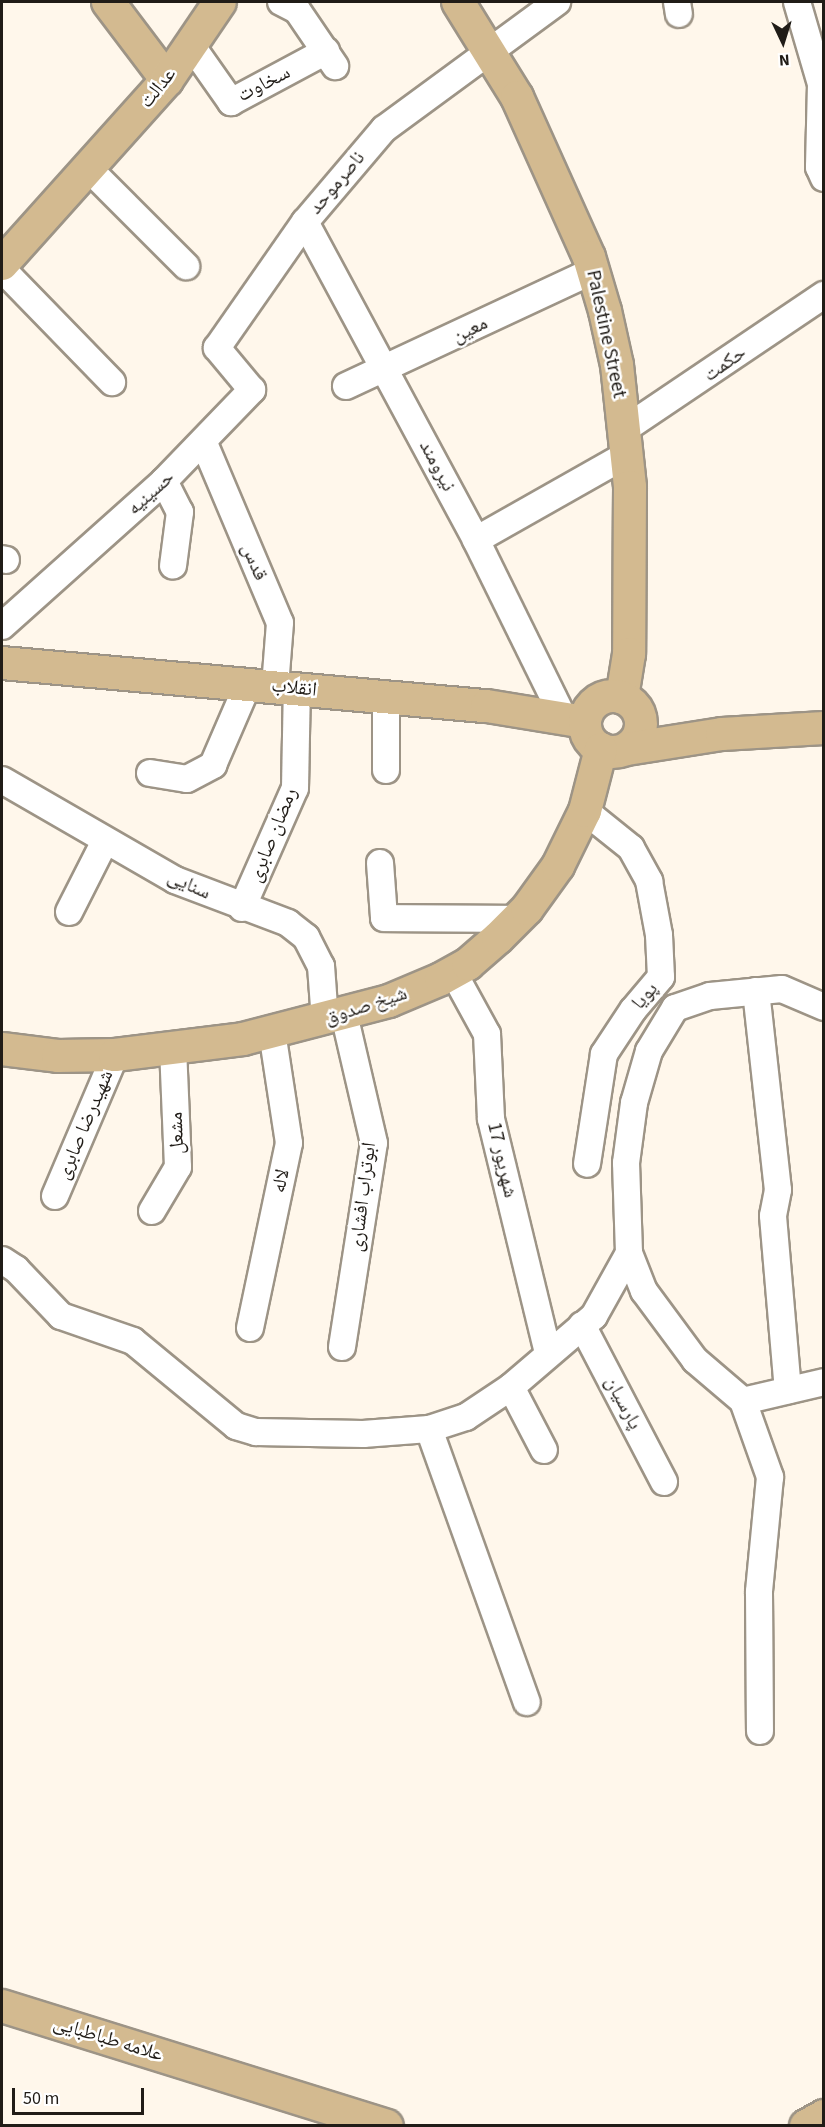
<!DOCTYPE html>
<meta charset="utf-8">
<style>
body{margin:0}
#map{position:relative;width:825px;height:2127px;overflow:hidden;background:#fff7eb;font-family:"Source Sans 3","Noto Naskh Arabic",sans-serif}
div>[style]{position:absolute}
.roads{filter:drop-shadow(2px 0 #9d9486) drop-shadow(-2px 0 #9d9486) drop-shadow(0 2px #9d9486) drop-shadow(0 -2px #9d9486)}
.minor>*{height:26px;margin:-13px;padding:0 13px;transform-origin:13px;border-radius:13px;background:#fff}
.major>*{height:32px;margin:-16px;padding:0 16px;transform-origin:16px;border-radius:16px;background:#d3ba90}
.major>.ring{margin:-16px;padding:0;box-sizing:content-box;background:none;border:32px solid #d3ba90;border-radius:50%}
span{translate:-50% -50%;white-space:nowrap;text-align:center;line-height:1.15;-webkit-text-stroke:5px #fff;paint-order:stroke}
.street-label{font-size:20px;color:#201c17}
.frame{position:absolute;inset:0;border:3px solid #201c17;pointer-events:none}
.north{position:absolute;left:753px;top:12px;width:60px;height:60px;-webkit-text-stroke:4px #fff;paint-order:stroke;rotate:176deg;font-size:16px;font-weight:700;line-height:24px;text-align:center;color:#201c17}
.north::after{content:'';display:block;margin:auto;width:21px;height:27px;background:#201c17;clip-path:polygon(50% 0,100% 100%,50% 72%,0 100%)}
.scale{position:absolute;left:12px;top:2088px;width:132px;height:27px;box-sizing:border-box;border:3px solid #201c17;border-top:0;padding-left:8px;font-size:18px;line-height:21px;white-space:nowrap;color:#201c17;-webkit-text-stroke:4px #fff;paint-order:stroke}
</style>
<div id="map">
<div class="roads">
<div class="minor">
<div style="left:281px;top:2px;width:18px;rotate:27deg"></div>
<div style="left:297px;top:10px;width:68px;rotate:55.8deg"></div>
<div style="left:677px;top:2px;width:12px;rotate:81deg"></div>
<div style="left:797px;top:2px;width:85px;rotate:73.7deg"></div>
<div style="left:821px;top:84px;width:83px;rotate:91.4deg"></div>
<div style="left:819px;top:167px;width:12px;rotate:66deg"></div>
<div style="left:191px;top:45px;width:70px;rotate:54.9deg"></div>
<div style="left:231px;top:102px;width:108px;rotate:-28.2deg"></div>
<div style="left:88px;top:168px;width:139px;rotate:45deg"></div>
<div style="left:305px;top:222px;width:361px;rotate:61.7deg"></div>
<div style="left:476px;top:540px;width:195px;rotate:63.8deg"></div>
<div style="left:2px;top:269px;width:158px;rotate:45.8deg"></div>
<div style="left:346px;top:386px;width:272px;rotate:-25deg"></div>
<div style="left:625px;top:429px;width:240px;rotate:-34deg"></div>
<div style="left:204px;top:443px;width:195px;rotate:67.1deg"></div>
<div style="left:280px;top:623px;width:63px;rotate:94.5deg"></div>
<div style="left:164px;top:481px;width:35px;rotate:63deg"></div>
<div style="left:180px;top:512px;width:54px;rotate:97.4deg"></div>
<div style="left:476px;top:540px;width:175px;rotate:-29.5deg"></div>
<div style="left:2px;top:559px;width:4px;rotate:14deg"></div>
<div style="left:2px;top:626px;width:217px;rotate:-41.8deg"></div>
<div style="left:164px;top:481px;width:127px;rotate:-46deg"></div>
<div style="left:252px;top:390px;width:55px;rotate:-129.8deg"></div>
<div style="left:217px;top:348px;width:154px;rotate:-55.1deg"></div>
<div style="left:305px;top:222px;width:122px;rotate:-49.7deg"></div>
<div style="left:384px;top:129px;width:215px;rotate:-36.3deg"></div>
<div style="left:386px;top:770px;width:74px;rotate:-90deg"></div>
<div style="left:150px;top:773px;width:37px;rotate:9deg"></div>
<div style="left:187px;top:779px;width:30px;rotate:-28deg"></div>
<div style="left:213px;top:765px;width:88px;rotate:-66.6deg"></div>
<div style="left:2px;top:780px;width:200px;rotate:30deg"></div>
<div style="left:175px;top:880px;width:121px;rotate:20.8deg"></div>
<div style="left:288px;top:923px;width:23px;rotate:38deg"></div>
<div style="left:306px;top:937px;width:33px;rotate:63deg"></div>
<div style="left:321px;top:966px;width:54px;rotate:85.8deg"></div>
<div style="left:585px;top:811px;width:59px;rotate:38.8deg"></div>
<div style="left:631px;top:848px;width:38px;rotate:61deg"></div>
<div style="left:649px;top:881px;width:55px;rotate:79.5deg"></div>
<div style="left:659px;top:935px;width:42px;rotate:87.3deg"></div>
<div style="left:661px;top:977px;width:43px;rotate:130.3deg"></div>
<div style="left:633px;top:1010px;width:53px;rotate:123.4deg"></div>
<div style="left:604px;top:1054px;width:111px;rotate:98.8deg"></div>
<div style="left:380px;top:863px;width:55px;rotate:85.8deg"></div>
<div style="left:384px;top:918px;width:132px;rotate:0.4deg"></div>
<div style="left:242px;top:908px;width:131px;rotate:-66.2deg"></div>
<div style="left:295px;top:788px;width:100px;rotate:-88.9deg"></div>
<div style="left:69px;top:912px;width:80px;rotate:-63.1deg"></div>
<div style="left:453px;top:972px;width:71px;rotate:61.3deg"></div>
<div style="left:487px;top:1034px;width:85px;rotate:87.3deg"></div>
<div style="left:491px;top:1119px;width:240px;rotate:76.3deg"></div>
<div style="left:756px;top:991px;width:200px;rotate:83.7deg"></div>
<div style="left:778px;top:1190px;width:26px;rotate:101deg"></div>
<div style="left:773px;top:1216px;width:175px;rotate:85.1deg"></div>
<div style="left:55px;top:1196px;width:153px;rotate:-66.9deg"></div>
<div style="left:152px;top:1211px;width:51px;rotate:-59.4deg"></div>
<div style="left:178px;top:1167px;width:118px;rotate:-92.4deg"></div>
<div style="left:629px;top:1253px;width:41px;rotate:68.5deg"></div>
<div style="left:644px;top:1291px;width:86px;rotate:53.5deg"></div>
<div style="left:695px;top:1360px;width:63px;rotate:40.5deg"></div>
<div style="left:743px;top:1401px;width:83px;rotate:-13.2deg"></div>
<div style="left:2px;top:1260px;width:17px;rotate:33deg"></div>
<div style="left:16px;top:1269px;width:65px;rotate:46.2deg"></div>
<div style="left:61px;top:1316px;width:76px;rotate:19.1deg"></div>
<div style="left:133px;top:1341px;width:134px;rotate:39.5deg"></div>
<div style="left:236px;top:1426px;width:21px;rotate:17deg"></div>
<div style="left:256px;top:1432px;width:107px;rotate:1.1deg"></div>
<div style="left:363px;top:1434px;width:66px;rotate:-4.3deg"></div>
<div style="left:429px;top:1429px;width:39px;rotate:-18deg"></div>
<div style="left:466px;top:1417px;width:54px;rotate:-33.7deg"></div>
<div style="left:511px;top:1387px;width:109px;rotate:-40.5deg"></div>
<div style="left:594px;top:1316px;width:72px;rotate:-60.9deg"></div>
<div style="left:629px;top:1253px;width:90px;rotate:-91.9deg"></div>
<div style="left:626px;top:1163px;width:61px;rotate:-82.4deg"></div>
<div style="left:634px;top:1103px;width:54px;rotate:-73.9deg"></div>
<div style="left:649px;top:1051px;width:50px;rotate:-58.8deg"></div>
<div style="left:675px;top:1008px;width:37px;rotate:-19deg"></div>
<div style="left:710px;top:996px;width:72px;rotate:-5.6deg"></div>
<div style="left:782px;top:989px;width:46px;rotate:23.2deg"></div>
<div style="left:582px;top:1325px;width:177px;rotate:62.4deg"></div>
<div style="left:250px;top:1328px;width:189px;rotate:-78.1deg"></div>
<div style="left:289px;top:1143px;width:112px;rotate:-98.7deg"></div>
<div style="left:342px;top:1347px;width:206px;rotate:-81.1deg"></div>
<div style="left:374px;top:1143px;width:132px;rotate:-103.1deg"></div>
<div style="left:511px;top:1387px;width:71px;rotate:62.4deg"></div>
<div style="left:743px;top:1401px;width:81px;rotate:70.4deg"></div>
<div style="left:770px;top:1477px;width:116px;rotate:95.5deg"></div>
<div style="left:759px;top:1592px;width:139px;rotate:89.6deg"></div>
<div style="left:429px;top:1429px;width:290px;rotate:70.3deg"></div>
</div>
<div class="major">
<div style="left:108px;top:2px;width:98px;rotate:52.9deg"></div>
<div style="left:458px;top:2px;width:112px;rotate:58.2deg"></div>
<div style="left:517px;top:97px;width:175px;rotate:65.8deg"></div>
<div style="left:589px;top:257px;width:56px;rotate:73.5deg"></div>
<div style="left:605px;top:311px;width:55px;rotate:77.5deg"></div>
<div style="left:617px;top:365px;width:123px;rotate:83.9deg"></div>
<div style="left:630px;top:487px;width:167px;rotate:90.3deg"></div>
<div style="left:629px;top:654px;width:44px;rotate:99.2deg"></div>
<div style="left:2px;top:264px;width:247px;rotate:-48.1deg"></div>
<div style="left:167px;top:80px;width:94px;rotate:-55.8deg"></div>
<div style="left:2px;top:663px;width:487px;rotate:5.1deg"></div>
<div style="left:487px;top:706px;width:99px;rotate:9.3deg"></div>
<div class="ring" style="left:585px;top:696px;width:24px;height:24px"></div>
<div style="left:627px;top:749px;width:96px;rotate:-9deg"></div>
<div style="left:722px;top:734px;width:102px;rotate:-3.4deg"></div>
<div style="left:2px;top:1049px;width:56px;rotate:7.1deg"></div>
<div style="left:58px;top:1056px;width:57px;rotate:-1deg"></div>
<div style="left:115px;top:1055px;width:129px;rotate:-7.1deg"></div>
<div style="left:243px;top:1039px;width:151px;rotate:-14.6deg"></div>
<div style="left:389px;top:1001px;width:56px;rotate:-22.9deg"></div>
<div style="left:441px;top:979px;width:31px;rotate:-29deg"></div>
<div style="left:468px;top:964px;width:40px;rotate:-41deg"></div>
<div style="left:498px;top:938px;width:41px;rotate:-45deg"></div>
<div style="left:527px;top:909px;width:53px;rotate:-54.2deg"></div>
<div style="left:558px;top:866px;width:61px;rotate:-63.9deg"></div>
<div style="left:585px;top:811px;width:64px;rotate:-75.5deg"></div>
<div style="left:2px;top:2006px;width:403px;rotate:17.3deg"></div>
<div style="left:806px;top:2126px;width:21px;rotate:-29deg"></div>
</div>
</div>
<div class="street-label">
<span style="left:264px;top:84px;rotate:-27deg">سخاوت</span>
<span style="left:158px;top:88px;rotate:-51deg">عدالت</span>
<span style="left:337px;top:183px;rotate:-50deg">ناصرموحد</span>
<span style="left:470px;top:330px;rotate:-26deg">معین</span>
<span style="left:606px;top:334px;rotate:78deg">Palestine Street</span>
<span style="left:725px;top:364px;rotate:-35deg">حکمت</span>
<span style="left:437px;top:466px;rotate:62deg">نیرومند</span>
<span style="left:151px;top:493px;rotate:-42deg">حسینیه</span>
<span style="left:254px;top:562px;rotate:67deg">قدس</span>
<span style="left:294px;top:688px;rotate:6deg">انقلاب</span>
<span style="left:273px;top:835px;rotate:-68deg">رمضان صابری</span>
<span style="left:189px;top:885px;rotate:24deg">سنایی</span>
<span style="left:645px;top:996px;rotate:-50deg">پویا</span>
<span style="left:366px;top:1006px;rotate:-18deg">شیخ صدوق</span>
<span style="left:85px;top:1125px;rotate:-67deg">شهیدرضا صابری</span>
<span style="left:177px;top:1133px;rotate:-92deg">مشعل</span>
<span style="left:502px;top:1160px;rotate:77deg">17 شهریور</span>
<span style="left:281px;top:1181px;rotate:-78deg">لاله</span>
<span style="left:363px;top:1197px;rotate:-83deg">ابوتراب افشاری</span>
<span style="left:623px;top:1403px;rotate:62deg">پارسیان</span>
<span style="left:108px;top:2039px;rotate:17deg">علامه طباطبایی</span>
</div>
<div class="frame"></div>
<div class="north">N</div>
<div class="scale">50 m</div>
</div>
